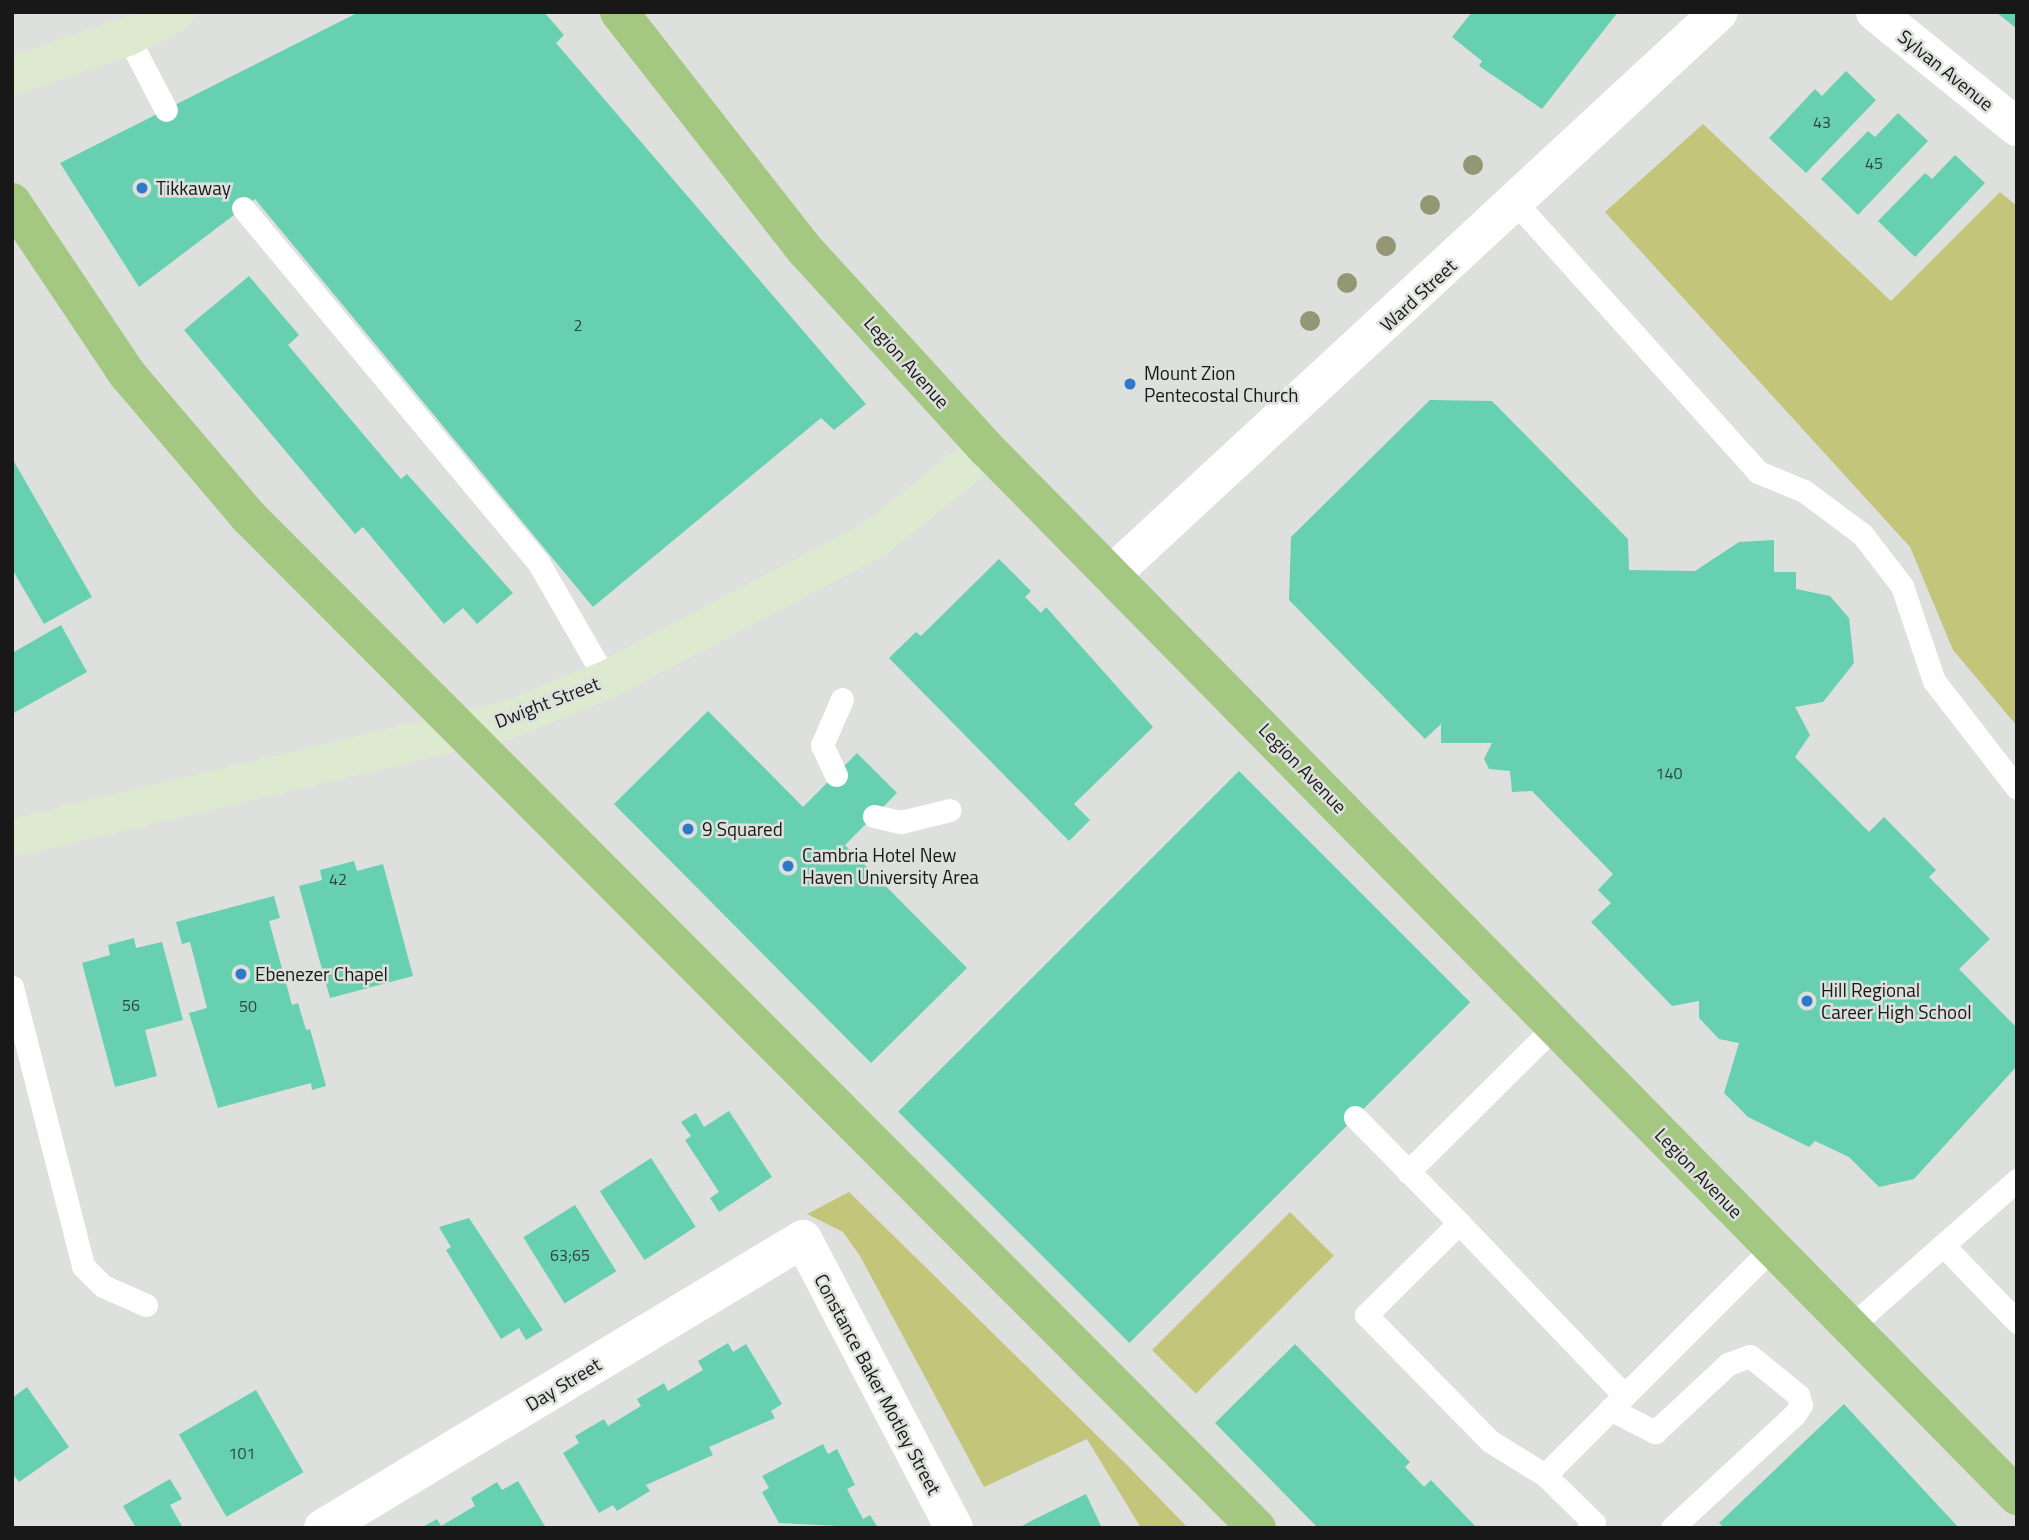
<!DOCTYPE html>
<style>
body{margin:0}
#map{position:relative;width:2029px;height:1540px;overflow:hidden;background:#dde0dd;font-family:"Titillium Web",sans-serif}
div>[style]{position:absolute}
.green>*{inset:0;background:#c3c67a;transform-origin:0 0}
.building>*{inset:0;background:#67d0b0;transform-origin:0 0}
.service>*{height:23px;margin:-11.5px;padding:0 11.5px;transform-origin:11.5px;border-radius:11.5px;background:#fff}
.minor>*{height:38px;margin:-19px;padding:0 19px;transform-origin:19px;border-radius:19px;background:#fff}
.secondary>*{height:38px;margin:-19px;padding:0 19px;transform-origin:19px;border-radius:19px;background:#ddead0}
.trunk>*{height:38px;margin:-19px;padding:0 19px;transform-origin:19px;border-radius:19px;background:#a4c882}
.trees>*{width:20px;height:20px;margin:-10px;border-radius:50%;background:#949773}
.dots>*{width:19px;height:19px;translate:-50% -50%;box-sizing:border-box;border:4px solid #dde0dd;border-radius:50%}
span{translate:-50% -50%;white-space:nowrap;text-align:center;line-height:1.15;-webkit-text-stroke:5px #dde0dd;paint-order:stroke}
.number-label{font-size:16px;color:#2b463d}
.number-label span{-webkit-text-stroke-width:0}
.street-label{font-size:19px;color:#171817}
.poi-label{font-size:19px;color:#171817}
.left{translate:0 -50%;text-align:left}
.frame{position:absolute;inset:0;border:14px solid #171817;pointer-events:none}
</style>
<div id="map">
<div class="green">
<div style="clip-path:polygon(1703px 124px,1891px 301px,2000px 192px,2017px 206px,2017px 726px,1953px 650px,1910px 547px,1605px 212px)"></div>
<div style="clip-path:polygon(849px 1192px,1127px 1465px,1188px 1528px,1141px 1528px,1087px 1439px,984px 1487px,860px 1256px,843px 1232px,807px 1214px)"></div>
<div style="left:1290px;top:1212px;width:62px;height:195px;rotate:45deg"></div>
</div>
<div class="building">
<div style="clip-path:polygon(359px 12px,544px 12px,564px 35px,556px 43px,866px 404px,834px 430px,821px 418px,593px 607px,255px 199px,139px 287px,60px 163px)"></div>
<div style="clip-path:polygon(1472px 12px,1618px 12px,1542px 109px,1479px 66px,1482px 61px,1452px 37px)"></div>
<div style="clip-path:polygon(1996px 12px,2017px 12px,2017px 29px)"></div>
<div style="clip-path:polygon(1846px 71px,1876px 100px,1806px 173px,1769px 138px,1815px 89px,1822px 96px)"></div>
<div style="clip-path:polygon(1898px 113px,1928px 141px,1858px 215px,1821px 179px,1868px 131px,1875px 137px)"></div>
<div style="clip-path:polygon(1955px 155px,1985px 183px,1915px 257px,1878px 221px,1925px 173px,1932px 179px)"></div>
<div style="clip-path:polygon(249px 276px,299px 335px,288px 345px,401px 479px,407px 474px,513px 593px,477px 624px,463px 608px,444px 624px,363px 527px,355px 534px,184px 330px)"></div>
<div style="clip-path:polygon(1430px 400px,1492px 401px,1628px 539px,1629px 570px,1695px 571px,1739px 542px,1774px 540px,1774px 572px,1796px 572px,1796px 589px,1830px 596px,1849px 618px,1854px 663px,1823px 702px,1795px 707px,1810px 735px,1795px 757px,1869px 832px,1884px 817px,1936px 870px,1929px 877px,1990px 939px,1959px 969px,2017px 1028px,2017px 1066px,1914px 1179px,1879px 1187px,1849px 1157px,1815px 1141px,1809px 1147px,1748px 1117px,1724px 1093px,1739px 1043px,1719px 1039px,1699px 1018px,1699px 1001px,1672px 1006px,1591px 922px,1611px 903px,1598px 890px,1613px 874px,1532px 791px,1512px 792px,1510px 771px,1489px 769px,1484px 759px,1492px 743px,1441px 743px,1441px 724px,1425px 739px,1289px 600px,1291px 537px)"></div>
<div style="clip-path:polygon(12px 458px,92px 597px,44px 624px,12px 569px)"></div>
<div style="clip-path:polygon(999px 559px,1031px 591px,1025px 597px,1041px 613px,1046px 607px,1153px 727px,1074px 804px,1090px 820px,1069px 841px,889px 658px,916px 632px,921px 636px)"></div>
<div style="clip-path:polygon(61px 625px,87px 672px,12px 714px,12px 653px)"></div>
<div style="clip-path:polygon(708px 711px,803px 807px,857px 753px,897px 793px,845px 845px,967px 968px,871px 1063px,614px 804px)"></div>
<div style="left:1239px;top:771px;width:327px;height:482px;rotate:45deg"></div>
<div style="clip-path:polygon(354px 861px,357px 871px,383px 864px,413px 976px,330px 998px,299px 886px,322px 880px,320px 870px)"></div>
<div style="clip-path:polygon(274px 896px,280px 918px,269px 921px,292px 1005px,298px 1003px,306px 1030px,310px 1029px,326px 1086px,312px 1090px,311px 1083px,218px 1108px,189px 1013px,207px 1008px,190px 942px,182px 944px,176px 922px)"></div>
<div style="clip-path:polygon(134px 938px,136px 948px,162px 942px,183px 1020px,145px 1030px,157px 1076px,115px 1087px,82px 963px,110px 955px,108px 945px)"></div>
<div style="clip-path:polygon(729px 1111px,772px 1177px,719px 1212px,710px 1198px,719px 1192px,685px 1140px,691px 1136px,681px 1122px,696px 1113px,704px 1127px)"></div>
<div style="left:651px;top:1158px;width:82px;height:61px;rotate:57deg"></div>
<div style="left:575px;top:1205px;width:78px;height:61px;rotate:58deg"></div>
<div style="clip-path:polygon(469px 1218px,543px 1330px,526px 1340px,519px 1328px,501px 1339px,446px 1250px,451px 1247px,439px 1227px)"></div>
<div style="clip-path:polygon(728px 1343px,733px 1352px,746px 1344px,782px 1404px,771px 1411px,775px 1418px,709px 1447px,713px 1455px,646px 1485px,650px 1491px,617px 1511px,613px 1505px,599px 1513px,563px 1453px,579px 1443px,575px 1436px,604px 1419px,608px 1426px,641px 1406px,637px 1399px,664px 1383px,668px 1391px,703px 1370px,698px 1361px)"></div>
<div style="clip-path:polygon(1295px 1344px,1410px 1462px,1405px 1467px,1424px 1487px,1431px 1480px,1477px 1528px,1318px 1528px,1215px 1423px)"></div>
<div style="clip-path:polygon(27px 1387px,69px 1447px,19px 1482px,12px 1473px,12px 1398px)"></div>
<div style="left:256px;top:1390px;width:95px;height:89px;rotate:60deg"></div>
<div style="clip-path:polygon(1844px 1404px,1959px 1528px,1724px 1528px,1719px 1523px)"></div>
<div style="clip-path:polygon(823px 1444px,828px 1454px,837px 1449px,855px 1485px,847px 1489px,863px 1519px,870px 1515px,878px 1528px,779px 1523px,762px 1492px,769px 1488px,762px 1476px)"></div>
<div style="clip-path:polygon(170px 1479px,182px 1499px,170px 1505px,183px 1528px,136px 1528px,123px 1506px)"></div>
<div style="clip-path:polygon(518px 1481px,546px 1528px,421px 1528px,437px 1519px,441px 1526px,475px 1506px,471px 1498px,497px 1482px,502px 1490px)"></div>
<div style="clip-path:polygon(1086px 1494px,1102px 1528px,1018px 1528px,1035px 1519px)"></div>
</div>
<div class="service">
<div style="left:128px;top:37px;width:82px;rotate:62.5deg"></div>
<div style="left:1516px;top:203px;width:362px;rotate:48deg"></div>
<div style="left:1758px;top:472px;width:50px;rotate:22.4deg"></div>
<div style="left:1804px;top:491px;width:72px;rotate:36.6deg"></div>
<div style="left:1862px;top:534px;width:66px;rotate:52.4deg"></div>
<div style="left:1902px;top:586px;width:100px;rotate:71.4deg"></div>
<div style="left:1934px;top:681px;width:135px;rotate:52.2deg"></div>
<div style="left:243px;top:208px;width:461px;rotate:50.2deg"></div>
<div style="left:538px;top:562px;width:136px;rotate:60deg"></div>
<div style="left:836px;top:775px;width:33px;rotate:-115deg"></div>
<div style="left:822px;top:745px;width:50px;rotate:-66.5deg"></div>
<div style="left:874px;top:816px;width:28px;rotate:13deg"></div>
<div style="left:901px;top:822px;width:50px;rotate:-13.8deg"></div>
<div style="left:12px;top:987px;width:288px;rotate:75.7deg"></div>
<div style="left:83px;top:1266px;width:28px;rotate:45deg"></div>
<div style="left:103px;top:1286px;width:47px;rotate:23.8deg"></div>
<div style="left:1355px;top:1117px;width:148px;rotate:45.5deg"></div>
<div style="left:1408px;top:1172px;width:207px;rotate:-44.8deg"></div>
<div style="left:1943px;top:1245px;width:107px;rotate:46.1deg"></div>
<div style="left:1849px;top:1328px;width:224px;rotate:-41.4deg"></div>
<div style="left:1610px;top:1409px;width:51px;rotate:27.1deg"></div>
<div style="left:1655px;top:1432px;width:100px;rotate:-43deg"></div>
<div style="left:1728px;top:1364px;width:23px;rotate:-20deg"></div>
<div style="left:1750px;top:1356px;width:62px;rotate:39.1deg"></div>
<div style="left:1798px;top:1395px;width:10px;rotate:73deg"></div>
<div style="left:1801px;top:1405px;width:12px;rotate:125deg"></div>
<div style="left:1794px;top:1415px;width:166px;rotate:137.2deg"></div>
<div style="left:1545px;top:1475px;width:65px;rotate:-148.3deg"></div>
<div style="left:1490px;top:1441px;width:177px;rotate:-134.5deg"></div>
<div style="left:1366px;top:1315px;width:131px;rotate:-44.7deg"></div>
<div style="left:1459px;top:1223px;width:238px;rotate:46.2deg"></div>
<div style="left:1589px;top:1528px;width:7px;rotate:-45deg"></div>
<div style="left:1594px;top:1523px;width:69px;rotate:-135.6deg"></div>
<div style="left:1545px;top:1475px;width:321px;rotate:-45deg"></div>
</div>
<div class="minor">
<div style="left:1875px;top:12px;width:183px;rotate:39deg"></div>
<div style="left:1112px;top:574px;width:827px;rotate:-42.8deg"></div>
<div style="left:323px;top:1528px;width:560px;rotate:-31.05deg"></div>
<div style="left:803px;top:1239px;width:326px;rotate:62.4deg"></div>
</div>
<div class="secondary">
<div style="left:12px;top:76px;width:122px;rotate:-18.6deg"></div>
<div style="left:128px;top:37px;width:54px;rotate:-27.5deg"></div>
<div style="left:12px;top:838px;width:513px;rotate:-13.41deg"></div>
<div style="left:511px;top:719px;width:103px;rotate:-22.3deg"></div>
<div style="left:606px;top:680px;width:305px;rotate:-27.7deg"></div>
<div style="left:876px;top:538px;width:142px;rotate:-38.7deg"></div>
</div>
<div class="trunk">
<div style="left:619px;top:12px;width:303px;rotate:52deg"></div>
<div style="left:806px;top:251px;width:268px;rotate:47.6deg"></div>
<div style="left:987px;top:449px;width:1469px;rotate:45.47deg"></div>
<div style="left:12px;top:202px;width:208px;rotate:56.2deg"></div>
<div style="left:128px;top:375px;width:185px;rotate:49.6deg"></div>
<div style="left:248px;top:516px;width:1429px;rotate:45.09deg"></div>
</div>
<div class="trees">
<div style="left:1473px;top:165px"></div>
<div style="left:1430px;top:205px"></div>
<div style="left:1386px;top:246px"></div>
<div style="left:1347px;top:283px"></div>
<div style="left:1310px;top:321px"></div>
</div>
<div class="dots">
<div style="left:142px;top:188px;background:#2e79c9"></div>
<div style="left:1130px;top:384px;background:#2e79c9"></div>
<div style="left:688px;top:829px;background:#2e79c9"></div>
<div style="left:788px;top:866px;background:#2e79c9"></div>
<div style="left:241px;top:974px;background:#2e79c9"></div>
<div style="left:1807px;top:1001px;background:#2e79c9"></div>
</div>
<div class="number-label">
<span style="left:1822px;top:122px">43</span>
<span style="left:1874px;top:163px">45</span>
<span style="left:578px;top:325px">2</span>
<span style="left:1669px;top:773px">140</span>
<span style="left:338px;top:879px">42</span>
<span style="left:131px;top:1005px">56</span>
<span style="left:248px;top:1006px">50</span>
<span style="left:570px;top:1255px">63;65</span>
<span style="left:242px;top:1453px">101</span>
</div>
<div class="street-label">
<span style="left:1946px;top:70px;rotate:39deg">Sylvan Avenue</span>
<span style="left:1418px;top:295px;rotate:-43deg">Ward Street</span>
<span style="left:907px;top:362px;rotate:48deg">Legion Avenue</span>
<span style="left:547px;top:702px;rotate:-21deg">Dwight Street</span>
<span style="left:1303px;top:768px;rotate:46deg">Legion Avenue</span>
<span style="left:1699px;top:1173px;rotate:46deg">Legion Avenue</span>
<span style="left:563px;top:1384px;rotate:-31deg">Day Street</span>
<span style="left:878px;top:1384px;rotate:62deg">Constance Baker Motley Street</span>
</div>
<div class="poi-label">
<span class="left" style="left:156px;top:188px">Tikkaway</span>
<span class="left" style="left:1144px;top:384px">Mount Zion<br>Pentecostal Church</span>
<span class="left" style="left:702px;top:829px">9 Squared</span>
<span class="left" style="left:802px;top:866px">Cambria Hotel New<br>Haven University Area</span>
<span class="left" style="left:255px;top:974px">Ebenezer Chapel</span>
<span class="left" style="left:1821px;top:1001px">Hill Regional<br>Career High School</span>
</div>
<div class="frame"></div>
</div>
